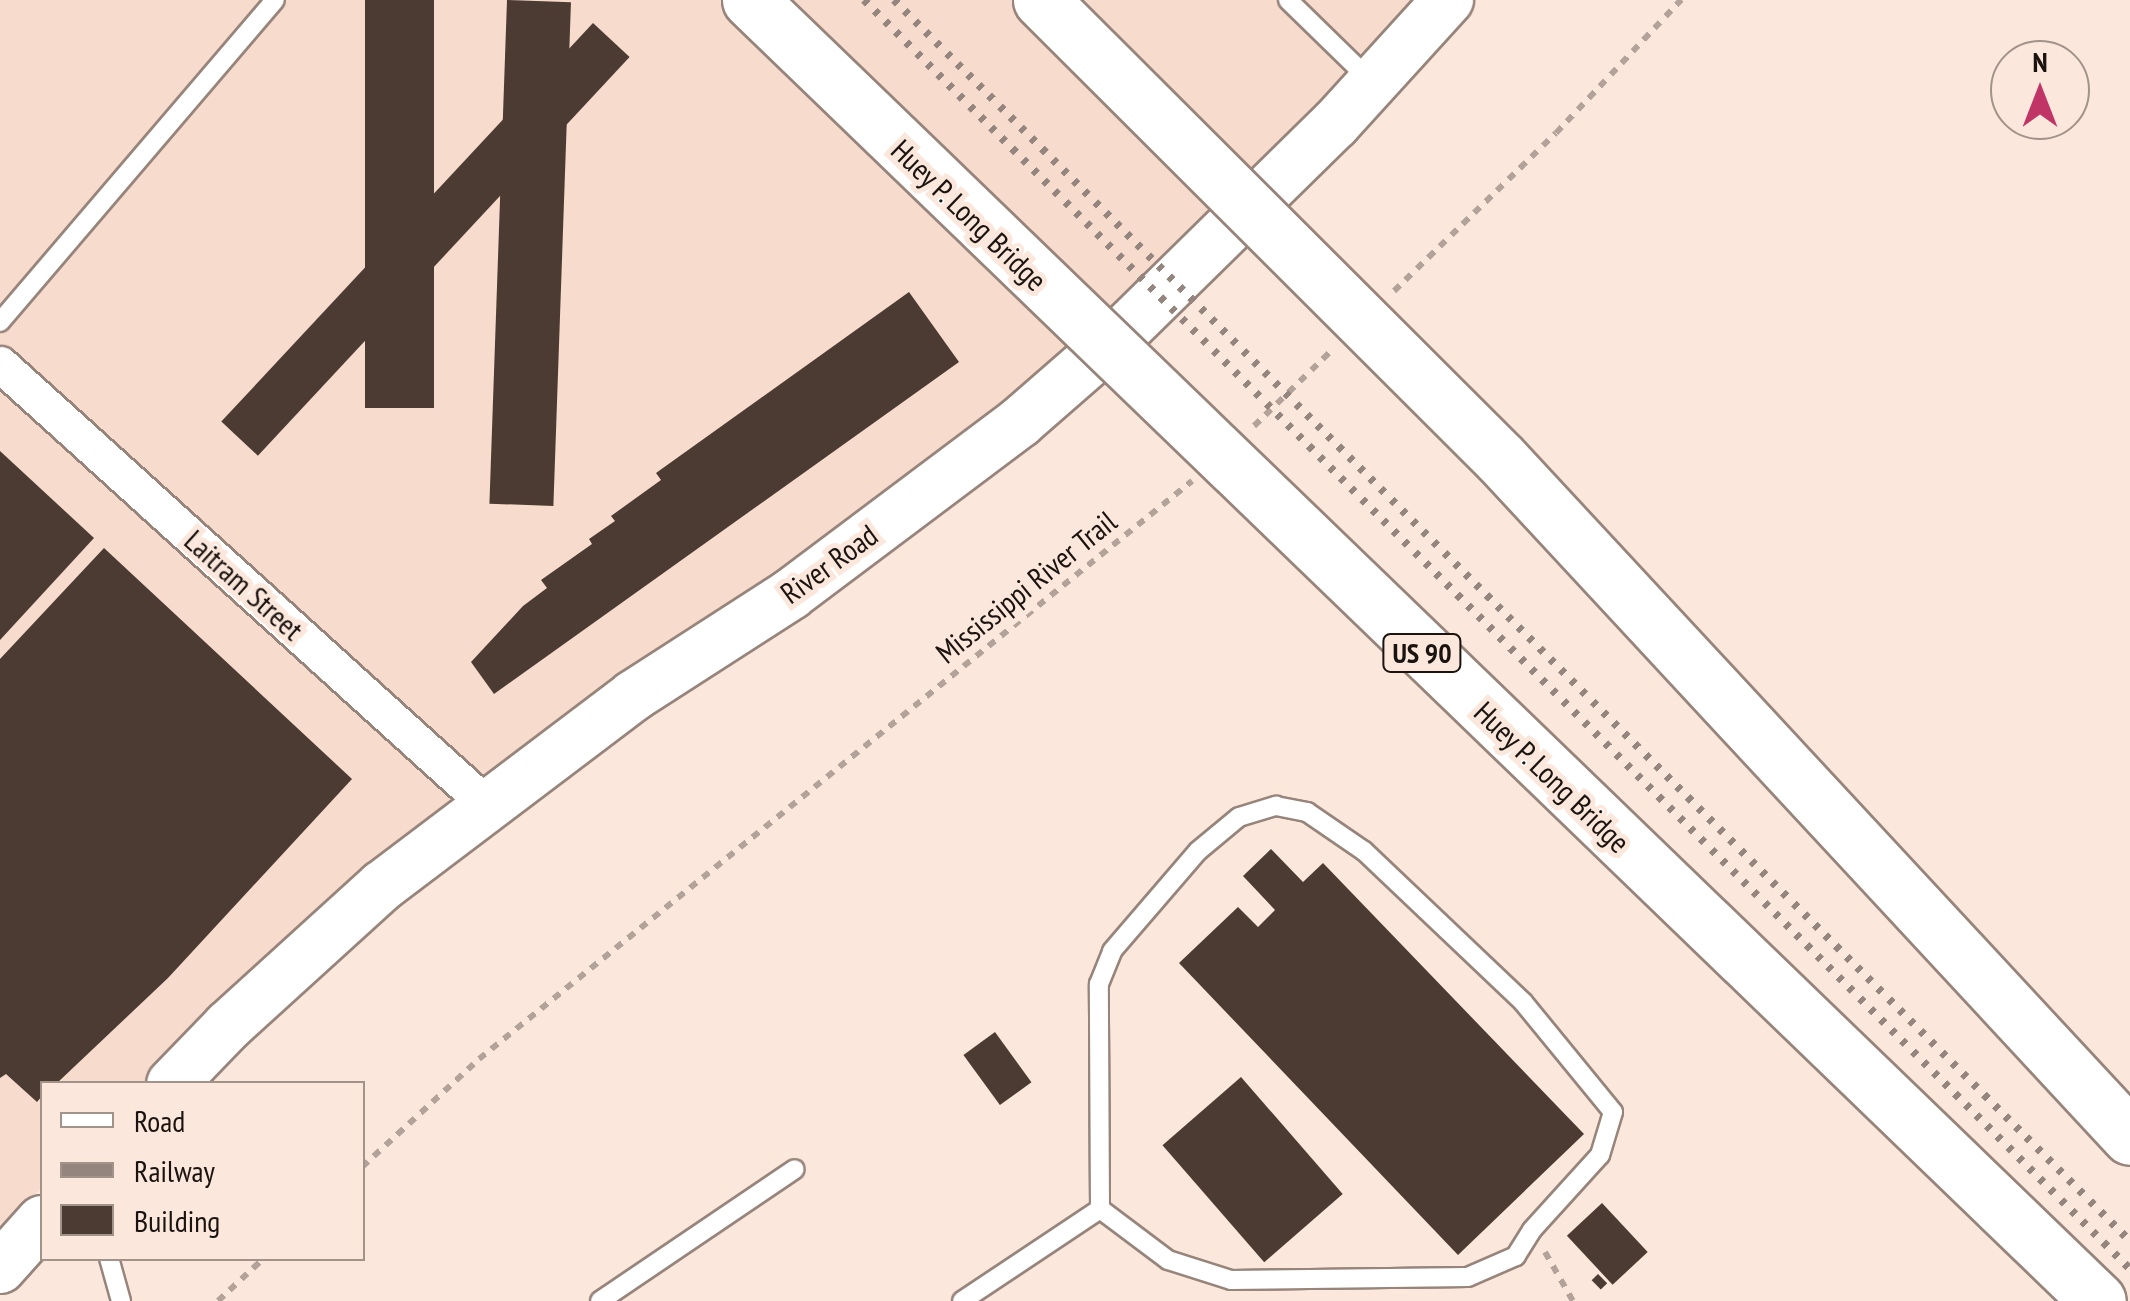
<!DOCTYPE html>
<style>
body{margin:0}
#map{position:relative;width:2130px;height:1301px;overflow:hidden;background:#fbe7dc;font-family:"PT Sans Narrow",sans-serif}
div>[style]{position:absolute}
.built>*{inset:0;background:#f7dbcd}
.pier>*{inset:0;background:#fbe7dc}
.building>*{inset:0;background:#4b3b32;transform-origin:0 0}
.path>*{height:6px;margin-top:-3px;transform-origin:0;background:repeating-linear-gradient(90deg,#b2a299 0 8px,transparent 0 16px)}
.roads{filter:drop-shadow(2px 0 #97847b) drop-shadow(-2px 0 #97847b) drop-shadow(0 2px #97847b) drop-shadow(0 -2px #97847b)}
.lane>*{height:18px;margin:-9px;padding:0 9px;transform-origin:9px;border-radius:9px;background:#fff}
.street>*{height:35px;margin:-17.5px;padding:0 17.5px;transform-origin:17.5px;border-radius:17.5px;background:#fff}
.secondary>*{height:50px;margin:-25px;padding:0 25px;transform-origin:25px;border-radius:25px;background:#fff}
.rail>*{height:8px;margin-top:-4px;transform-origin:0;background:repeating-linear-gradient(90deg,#94867e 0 5px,transparent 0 15px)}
.bridges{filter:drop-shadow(2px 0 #97847b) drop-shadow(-2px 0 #97847b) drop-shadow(0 2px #97847b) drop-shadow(0 -2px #97847b)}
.highway-bridge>*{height:55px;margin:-27.5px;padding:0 27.5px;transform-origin:27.5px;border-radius:27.5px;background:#fff}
span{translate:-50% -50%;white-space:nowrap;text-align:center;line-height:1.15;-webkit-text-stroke:10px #fbe7dc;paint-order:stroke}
.shield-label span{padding:2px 8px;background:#fbe7dc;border:2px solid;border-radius:8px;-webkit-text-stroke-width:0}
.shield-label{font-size:28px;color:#1a130f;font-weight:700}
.street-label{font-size:30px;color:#1a130f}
.legend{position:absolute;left:40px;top:1081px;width:325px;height:180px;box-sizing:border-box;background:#fbe7dc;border:2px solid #a1928a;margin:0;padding:12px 18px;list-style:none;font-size:30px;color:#1a130f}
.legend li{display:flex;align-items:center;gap:20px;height:50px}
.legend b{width:50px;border:2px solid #a1928a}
.north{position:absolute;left:1990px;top:40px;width:100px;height:100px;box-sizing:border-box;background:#fbe7dc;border:2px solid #a1928a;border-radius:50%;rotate:0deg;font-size:28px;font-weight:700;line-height:40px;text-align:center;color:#1a130f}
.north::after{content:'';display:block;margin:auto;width:35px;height:45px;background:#c13566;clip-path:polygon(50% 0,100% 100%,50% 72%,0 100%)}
</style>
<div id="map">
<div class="built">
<div style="clip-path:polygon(0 0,1419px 0,1098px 327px,973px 435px,219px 1006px,144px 1083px,42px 1084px,42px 1187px,0 1231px)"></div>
</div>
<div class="pier">
<div style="clip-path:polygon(2130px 1217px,2130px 1301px,2047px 1301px,2098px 1247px,2111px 1261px,2115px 1259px,2101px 1244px)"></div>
</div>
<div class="building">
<div style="left:365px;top:0;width:69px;height:408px"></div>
<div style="left:507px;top:0;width:64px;height:504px;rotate:2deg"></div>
<div style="left:593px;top:23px;width:50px;height:545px;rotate:43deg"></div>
<div style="clip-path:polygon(909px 292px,959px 362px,494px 694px,471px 662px,523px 606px,547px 588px,541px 580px,592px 544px,589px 539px,615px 521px,611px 516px,661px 480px,656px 473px)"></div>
<div style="clip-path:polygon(0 451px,94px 538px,0 640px)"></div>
<div style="clip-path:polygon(104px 548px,352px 779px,168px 978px,56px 1084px,42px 1084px,42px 1096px,37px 1102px,6px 1074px,0 1078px,0 659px)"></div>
<div style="clip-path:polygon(1271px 849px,1303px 882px,1323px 863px,1584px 1134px,1458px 1255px,1179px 963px,1238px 907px,1258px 927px,1275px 910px,1243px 876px)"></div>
<div style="left:995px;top:1032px;width:62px;height:39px;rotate:54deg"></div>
<div style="left:1241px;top:1077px;width:155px;height:104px;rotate:49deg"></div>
<div style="left:1602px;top:1203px;width:67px;height:48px;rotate:47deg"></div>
<div style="left:1598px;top:1274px;width:13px;height:9px;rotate:45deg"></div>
</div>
<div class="path">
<div style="left:1394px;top:291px;width:226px;rotate:-44.3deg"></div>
<div style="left:1556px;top:133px;width:183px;rotate:-46.8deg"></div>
<div style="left:1254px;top:426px;width:112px;rotate:-44.3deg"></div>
<div style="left:362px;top:1167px;width:159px;rotate:-42.7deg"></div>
<div style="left:479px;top:1059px;width:918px;rotate:-39.03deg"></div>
<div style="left:1545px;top:1252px;width:56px;rotate:60.3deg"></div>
<div style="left:218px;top:1301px;width:63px;rotate:-43.1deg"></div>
</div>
<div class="roads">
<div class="lane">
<div style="left:1288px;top:0;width:115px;rotate:44.3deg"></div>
<div style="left:0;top:322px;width:423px;rotate:-49.5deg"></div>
<div style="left:1276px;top:806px;width:32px;rotate:11deg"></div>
<div style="left:1307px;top:812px;width:69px;rotate:34.4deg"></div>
<div style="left:1364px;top:851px;width:219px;rotate:43.5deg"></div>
<div style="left:1523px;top:1002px;width:142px;rotate:50.7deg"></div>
<div style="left:1613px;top:1112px;width:45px;rotate:106.8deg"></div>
<div style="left:1600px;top:1155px;width:101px;rotate:132.2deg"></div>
<div style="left:1532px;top:1230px;width:31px;rotate:122deg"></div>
<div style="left:1516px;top:1256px;width:52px;rotate:156.4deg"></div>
<div style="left:1468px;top:1277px;width:237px;rotate:179.3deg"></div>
<div style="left:1231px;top:1280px;width:66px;rotate:-162.4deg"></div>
<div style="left:1168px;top:1260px;width:85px;rotate:-143.1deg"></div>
<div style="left:1100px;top:1209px;width:225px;rotate:-90.3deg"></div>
<div style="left:1099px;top:984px;width:35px;rotate:-68deg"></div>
<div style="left:1112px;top:951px;width:132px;rotate:-49.3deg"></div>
<div style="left:1198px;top:851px;width:53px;rotate:-39.7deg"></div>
<div style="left:1239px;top:817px;width:39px;rotate:-17deg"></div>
<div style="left:109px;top:1258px;width:45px;rotate:74.4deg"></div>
<div style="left:600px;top:1301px;width:235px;rotate:-34.1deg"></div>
<div style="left:962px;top:1301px;width:166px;rotate:-33.7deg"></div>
</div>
<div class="street">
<div style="left:0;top:364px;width:657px;rotate:42.16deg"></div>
</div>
<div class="secondary">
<div style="left:172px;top:1084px;width:81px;rotate:-46deg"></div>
<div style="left:228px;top:1026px;width:208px;rotate:-42.3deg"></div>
<div style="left:382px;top:886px;width:315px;rotate:-37.1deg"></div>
<div style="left:633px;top:696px;width:188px;rotate:-32.8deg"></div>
<div style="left:791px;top:594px;width:286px;rotate:-36.9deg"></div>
<div style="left:1020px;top:422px;width:137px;rotate:-41.1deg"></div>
<div style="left:1123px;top:332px;width:297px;rotate:-44.5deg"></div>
<div style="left:1335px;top:124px;width:168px;rotate:-47.7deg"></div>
<div style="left:0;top:1268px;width:63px;rotate:-48.2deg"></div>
</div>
</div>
<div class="rail">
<div style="left:864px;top:0;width:1793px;rotate:45.07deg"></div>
<div style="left:894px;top:0;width:1752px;rotate:45.12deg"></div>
</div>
<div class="bridges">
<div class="highway-bridge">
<div style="left:750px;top:0;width:1873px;rotate:43.98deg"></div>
<div style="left:1041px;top:0;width:648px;rotate:44.94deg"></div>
<div style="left:1500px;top:458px;width:926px;rotate:47.14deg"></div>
</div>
</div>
<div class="shield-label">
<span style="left:1422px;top:653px">US 90</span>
</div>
<div class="street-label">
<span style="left:969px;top:215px;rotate:44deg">Huey P. Long Bridge</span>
<span style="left:829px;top:564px;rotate:-36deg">River Road</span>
<span style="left:244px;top:585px;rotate:42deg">Laitram Street</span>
<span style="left:1026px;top:587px;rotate:-39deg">Mississippi River Trail</span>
<span style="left:1552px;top:777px;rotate:44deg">Huey P. Long Bridge</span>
</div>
<ul class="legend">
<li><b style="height:12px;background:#fff"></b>Road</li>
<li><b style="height:12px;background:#94867e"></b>Railway</li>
<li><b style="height:28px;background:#4b3b32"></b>Building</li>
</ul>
<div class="north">N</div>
</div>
